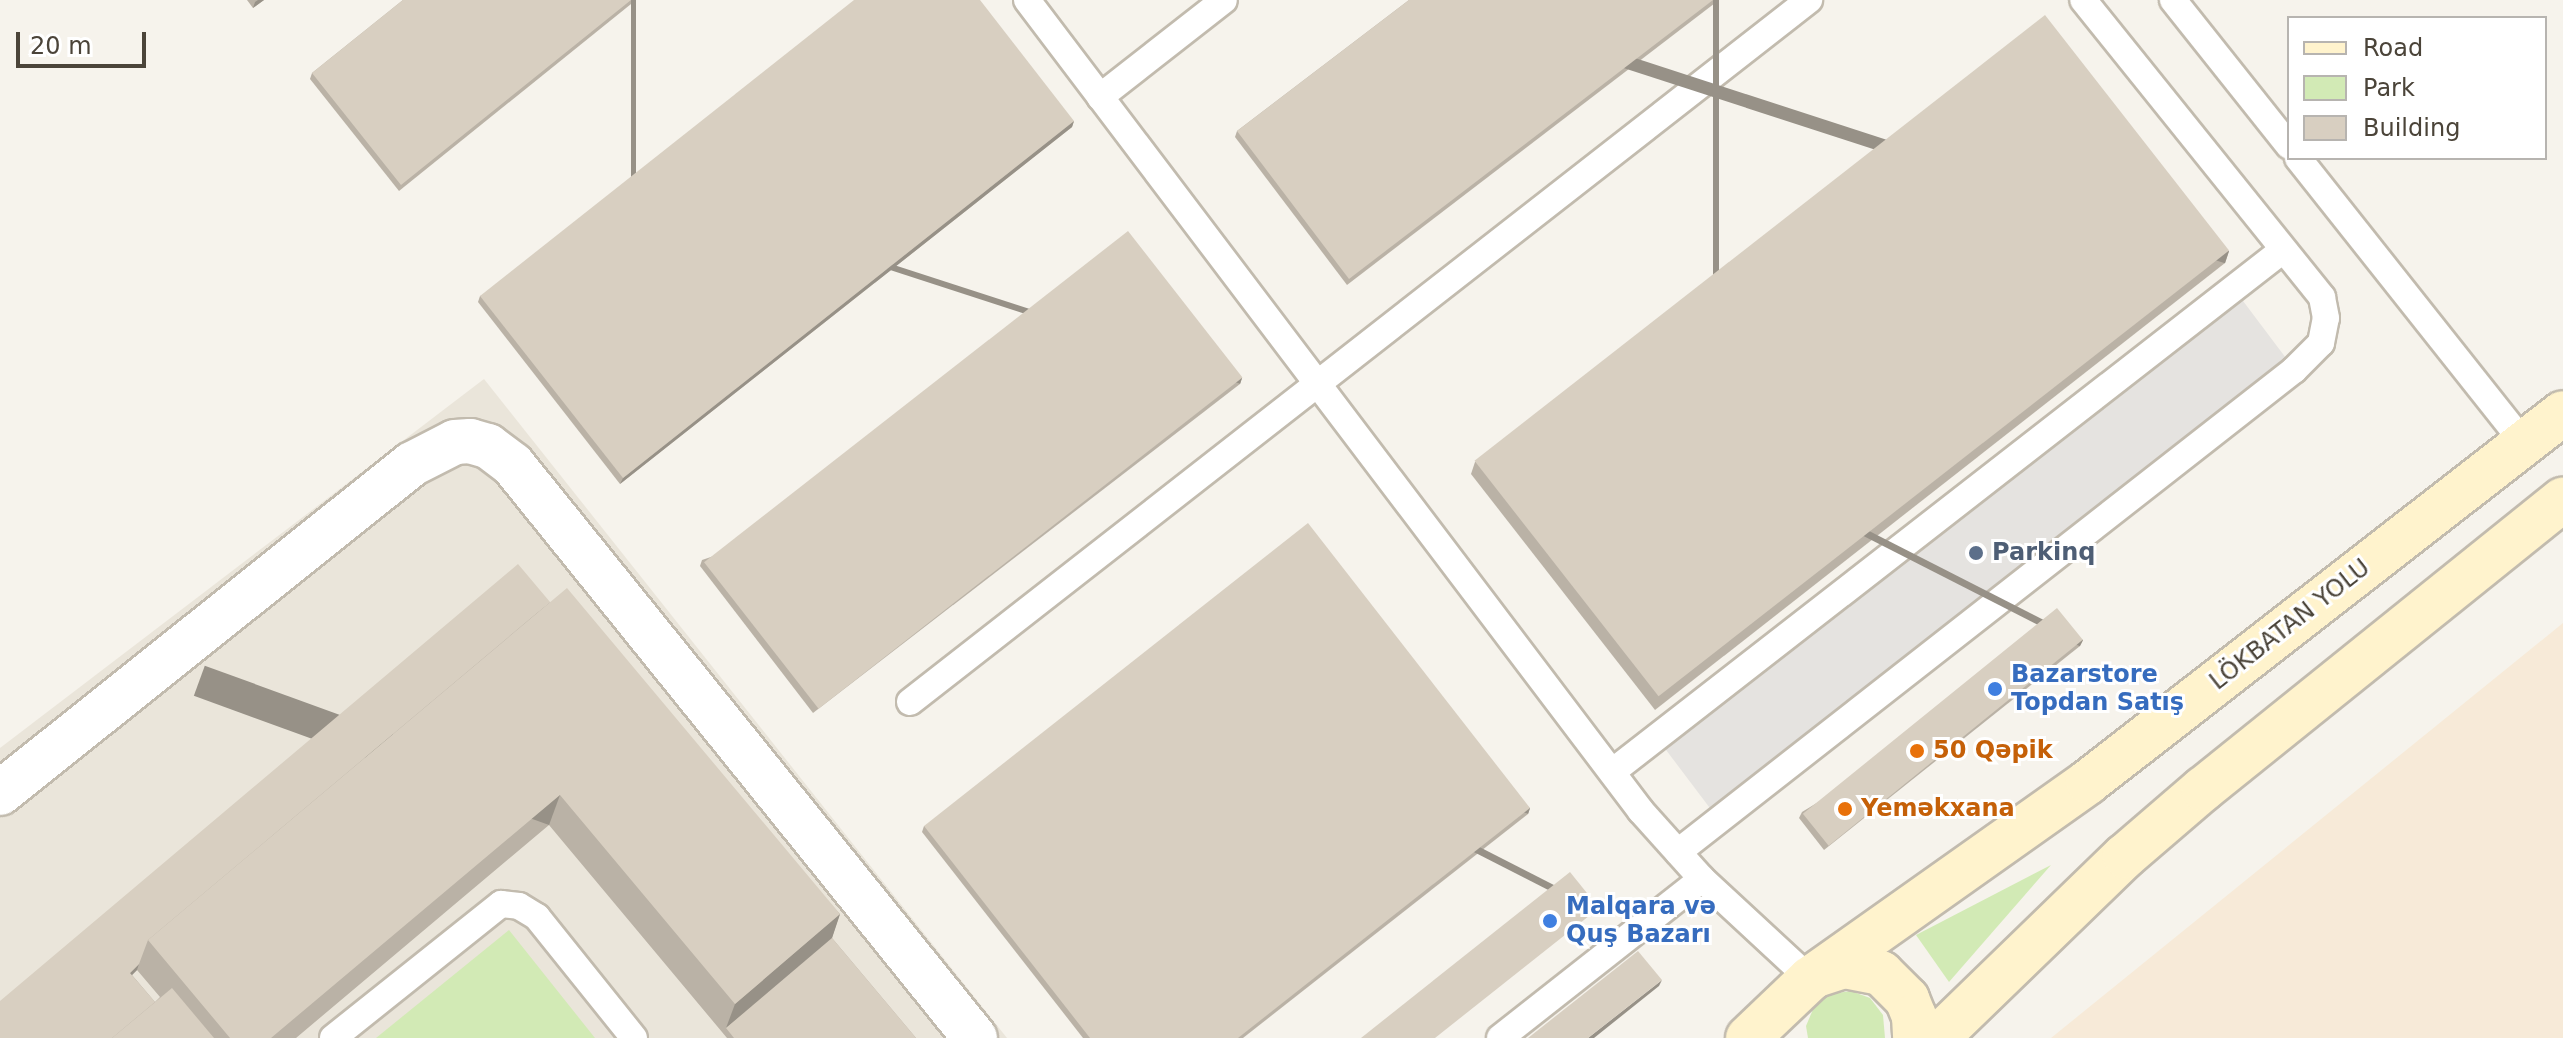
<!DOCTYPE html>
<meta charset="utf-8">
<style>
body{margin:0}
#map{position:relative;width:2563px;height:1038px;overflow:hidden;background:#f6f3ec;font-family:"DejaVu Sans",sans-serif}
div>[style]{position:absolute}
.residential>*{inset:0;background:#eae5da}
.commercial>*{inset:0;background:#f7ead8}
.green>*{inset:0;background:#d2eab5}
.parking>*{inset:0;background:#e5e3e0;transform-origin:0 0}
.roads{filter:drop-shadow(2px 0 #c2bbae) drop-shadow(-2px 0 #c2bbae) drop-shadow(0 2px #c2bbae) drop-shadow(0 -2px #c2bbae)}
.lane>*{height:26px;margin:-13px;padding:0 13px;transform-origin:13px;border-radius:13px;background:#fff}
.street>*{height:44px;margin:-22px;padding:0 22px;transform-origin:22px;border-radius:22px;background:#fff}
.secondary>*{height:44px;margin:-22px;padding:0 22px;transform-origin:22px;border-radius:22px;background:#fff3cd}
.wall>*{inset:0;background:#bab2a6}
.shaded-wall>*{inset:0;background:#979187;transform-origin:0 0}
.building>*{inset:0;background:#d8cfc1;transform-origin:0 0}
.dots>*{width:22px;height:22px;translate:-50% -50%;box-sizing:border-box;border:4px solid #fff;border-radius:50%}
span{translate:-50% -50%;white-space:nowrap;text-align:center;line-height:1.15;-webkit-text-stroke:6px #fff;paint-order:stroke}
.service-label{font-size:24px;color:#4e5e75;font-weight:700}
.left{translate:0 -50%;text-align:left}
.street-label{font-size:24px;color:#4b4439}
.shop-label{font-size:24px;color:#366cbe;font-weight:700}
.food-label{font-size:24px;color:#c56008;font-weight:700}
.legend{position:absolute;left:2287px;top:16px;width:260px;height:144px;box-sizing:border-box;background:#fff;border:2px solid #b7b4b0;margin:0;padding:10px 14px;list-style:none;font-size:24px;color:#4b4439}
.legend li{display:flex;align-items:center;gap:16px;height:40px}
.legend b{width:40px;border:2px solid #b7b4b0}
.scale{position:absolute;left:16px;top:32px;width:130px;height:36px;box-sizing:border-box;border:4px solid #4b4439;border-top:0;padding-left:10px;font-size:24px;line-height:28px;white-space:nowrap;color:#4b4439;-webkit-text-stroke:6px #fff;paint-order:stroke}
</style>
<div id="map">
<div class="residential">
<div style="clip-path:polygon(484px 379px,1007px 1038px,0 1038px,0 748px)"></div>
</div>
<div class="commercial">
<div style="clip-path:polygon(2563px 623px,2563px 1038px,2051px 1038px)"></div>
</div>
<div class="green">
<div style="clip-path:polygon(2051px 865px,1949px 982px,1916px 935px)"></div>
<div style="clip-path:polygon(509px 930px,595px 1038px,376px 1038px)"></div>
<div style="clip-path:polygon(1851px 991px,1870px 998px,1883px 1015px,1885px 1038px,1808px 1038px,1806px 1026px,1814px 1007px,1830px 994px)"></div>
</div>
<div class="parking">
<div style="left:2234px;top:289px;width:101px;height:731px;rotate:53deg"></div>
</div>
<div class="roads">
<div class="lane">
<div style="left:1027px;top:0;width:1017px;rotate:52.87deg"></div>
<div style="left:1641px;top:811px;width:91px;rotate:48.1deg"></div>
<div style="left:1702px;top:879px;width:147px;rotate:42.8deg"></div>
<div style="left:2173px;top:0;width:186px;rotate:51.5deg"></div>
<div style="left:1100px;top:97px;width:157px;rotate:-38deg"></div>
<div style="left:2298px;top:158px;width:365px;rotate:51.6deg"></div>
<div style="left:910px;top:702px;width:1141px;rotate:-37.99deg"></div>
<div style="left:1612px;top:772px;width:850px;rotate:-37.88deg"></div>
<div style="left:1678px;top:852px;width:782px;rotate:-38.04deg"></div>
<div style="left:2294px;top:370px;width:38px;rotate:-45deg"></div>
<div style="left:2321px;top:343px;width:25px;rotate:-79deg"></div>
<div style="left:2326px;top:318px;width:21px;rotate:-101deg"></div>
<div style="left:2322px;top:297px;width:381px;rotate:-128.8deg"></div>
<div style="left:333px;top:1038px;width:215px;rotate:-38.6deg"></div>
<div style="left:501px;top:904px;width:18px;rotate:6deg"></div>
<div style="left:519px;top:906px;width:21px;rotate:31deg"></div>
<div style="left:537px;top:917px;width:155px;rotate:51.3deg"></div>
<div style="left:1500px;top:1038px;width:257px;rotate:-38.2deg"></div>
</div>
<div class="street">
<div style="left:0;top:793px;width:527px;rotate:-38.61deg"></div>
<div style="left:412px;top:464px;width:48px;rotate:-27.1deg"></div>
<div style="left:455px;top:442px;width:15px;rotate:-4deg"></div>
<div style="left:470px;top:441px;width:19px;rotate:16deg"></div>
<div style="left:488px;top:446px;width:31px;rotate:37deg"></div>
<div style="left:513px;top:465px;width:736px;rotate:51.12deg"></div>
</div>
<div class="secondary">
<div style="left:1816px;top:975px;width:29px;rotate:-18deg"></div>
<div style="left:1844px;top:966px;width:38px;rotate:11deg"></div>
<div style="left:1881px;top:973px;width:37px;rotate:45deg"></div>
<div style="left:1907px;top:999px;width:18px;rotate:68deg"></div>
<div style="left:1914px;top:1016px;width:22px;rotate:87deg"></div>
<div style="left:1748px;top:1038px;width:86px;rotate:-43.6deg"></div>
<div style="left:1810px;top:979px;width:341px;rotate:-35.3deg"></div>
<div style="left:2088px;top:782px;width:601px;rotate:-37.84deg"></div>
<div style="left:1937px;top:1038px;width:262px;rotate:-44.1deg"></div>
<div style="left:2125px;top:856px;width:103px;rotate:-40.7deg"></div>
<div style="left:2203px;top:789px;width:462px;rotate:-38.8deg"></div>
</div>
</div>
<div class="wall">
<div style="clip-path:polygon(247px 0,264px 0,253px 8px)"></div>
<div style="clip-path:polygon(403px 0,636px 0,399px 191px,310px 79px,312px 73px)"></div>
<div style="clip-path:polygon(1409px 0,1719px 0,1347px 285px,1235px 137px,1237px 131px)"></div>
<div style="clip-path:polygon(1074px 121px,1072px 127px,620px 484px,478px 302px,480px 296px)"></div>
<div style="clip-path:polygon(2229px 251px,2225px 263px,1655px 710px,1471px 474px,1475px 462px)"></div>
<div style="clip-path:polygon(1242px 378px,1240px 384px,813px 713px,700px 566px,702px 560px)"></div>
<div style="clip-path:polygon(evenodd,550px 602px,840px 914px,832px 938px,916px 1038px,727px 1038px,549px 825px,296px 1038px,0 1038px,550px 602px,137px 970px,160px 997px,155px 1002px,132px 975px,137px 970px)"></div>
<div style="clip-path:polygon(2083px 640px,2080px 646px,1824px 850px,1799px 818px,1802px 812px)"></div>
<div style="clip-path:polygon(1530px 808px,1528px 814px,1243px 1038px,1083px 1038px,922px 832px,924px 826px)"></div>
</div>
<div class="shaded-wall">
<div style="clip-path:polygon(258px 0,264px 0,253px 8px,255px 2px)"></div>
<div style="left:631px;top:0;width:5px;height:295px"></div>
<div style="left:1713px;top:0;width:6px;height:459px"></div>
<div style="clip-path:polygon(1074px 121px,1072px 127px,620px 484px,623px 478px)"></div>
<div style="left:2229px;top:251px;width:13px;height:724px;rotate:108deg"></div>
<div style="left:1242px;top:378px;width:6px;height:539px;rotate:108deg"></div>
<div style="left:2083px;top:640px;width:7px;height:327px;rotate:117deg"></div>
<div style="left:560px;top:795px;width:32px;height:378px;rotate:110deg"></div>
<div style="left:1530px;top:808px;width:6px;height:372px;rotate:108deg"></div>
<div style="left:1599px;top:908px;width:7px;height:209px;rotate:117deg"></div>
<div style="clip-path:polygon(840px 914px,830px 944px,726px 1028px,735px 1004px)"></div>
<div style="clip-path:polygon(139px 964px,137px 970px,128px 979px,130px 973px)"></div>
<div style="clip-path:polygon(1662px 980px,1659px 986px,1594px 1038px,1588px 1038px)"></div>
</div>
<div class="building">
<div style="clip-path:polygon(403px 0,631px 0,401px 185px,312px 73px)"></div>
<div style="clip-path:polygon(854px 0,980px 0,1074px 121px,623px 478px,480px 296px)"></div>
<div style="clip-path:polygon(1409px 0,1713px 0,1349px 279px,1237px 131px)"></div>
<div style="left:2045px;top:15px;width:299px;height:724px;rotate:52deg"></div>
<div style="left:1128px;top:231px;width:186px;height:538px;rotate:52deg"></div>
<div style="clip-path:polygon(1308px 523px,1530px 808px,1238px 1038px,1090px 1038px,924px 826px)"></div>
<div style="clip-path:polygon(518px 564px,550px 602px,148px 940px,139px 964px,130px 973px,155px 1002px,112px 1038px,0 1038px,0 1001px)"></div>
<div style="clip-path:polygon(567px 588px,840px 914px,735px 1004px,560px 795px,271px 1038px,230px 1038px,148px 940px)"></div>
<div style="left:2057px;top:608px;width:41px;height:327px;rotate:51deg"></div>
<div style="clip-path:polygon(1570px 872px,1599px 908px,1435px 1038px,1361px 1038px)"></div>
<div style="clip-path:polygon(832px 938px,916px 1038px,734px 1038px,726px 1028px)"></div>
<div style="clip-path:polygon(1638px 951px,1662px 980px,1588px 1038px,1528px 1038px)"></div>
<div style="clip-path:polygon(172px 988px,214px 1038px,112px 1038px)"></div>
</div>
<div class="dots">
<div style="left:1976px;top:553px;background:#5c6f8a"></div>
<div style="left:1995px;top:689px;background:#3f7fe0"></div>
<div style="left:1917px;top:751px;background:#e8710a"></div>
<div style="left:1845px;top:809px;background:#e8710a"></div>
<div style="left:1550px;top:921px;background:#3f7fe0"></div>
</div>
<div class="service-label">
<span class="left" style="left:1992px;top:553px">Parkinq</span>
</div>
<div class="street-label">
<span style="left:2290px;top:625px;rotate:-38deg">LÖKBATAN YOLU</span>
</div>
<div class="shop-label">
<span class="left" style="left:2011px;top:689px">Bazarstore<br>Topdan Satış</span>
<span class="left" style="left:1566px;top:921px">Malqara və<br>Quş Bazarı</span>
</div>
<div class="food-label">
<span class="left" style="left:1933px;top:751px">50 Qəpik</span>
<span class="left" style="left:1861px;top:809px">Yeməkxana</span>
</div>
<ul class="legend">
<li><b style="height:10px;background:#fff3cd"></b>Road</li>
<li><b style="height:22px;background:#d2eab5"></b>Park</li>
<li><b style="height:22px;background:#d8cfc1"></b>Building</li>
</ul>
<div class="scale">20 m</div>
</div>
